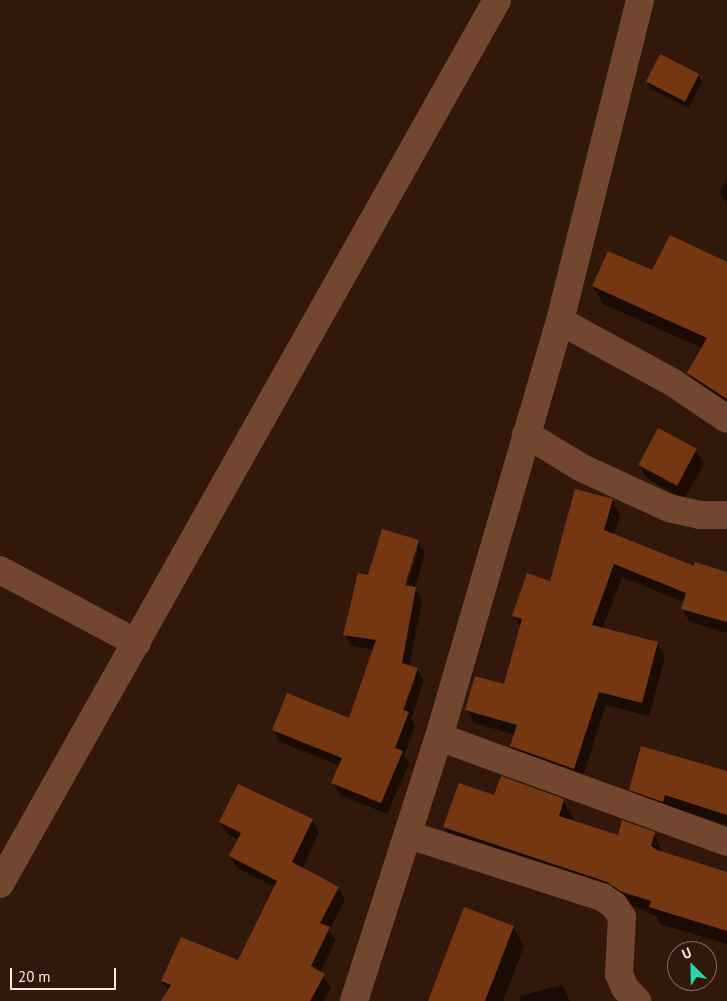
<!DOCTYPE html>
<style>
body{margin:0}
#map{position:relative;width:727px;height:1001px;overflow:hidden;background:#31180a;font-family:"PT Sans",sans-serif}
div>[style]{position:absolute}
.shadow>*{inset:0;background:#0007}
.building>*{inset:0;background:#753711;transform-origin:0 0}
.minor>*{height:28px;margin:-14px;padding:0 14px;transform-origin:14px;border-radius:14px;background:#73462f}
.tertiary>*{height:28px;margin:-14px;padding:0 14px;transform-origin:14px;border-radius:14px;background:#73462f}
span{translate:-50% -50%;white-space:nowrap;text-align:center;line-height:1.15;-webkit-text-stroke:5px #31180a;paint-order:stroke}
.north{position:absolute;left:667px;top:941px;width:50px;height:50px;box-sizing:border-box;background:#31180a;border:1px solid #836c60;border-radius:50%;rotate:337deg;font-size:14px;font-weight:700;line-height:20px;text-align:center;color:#fdebe2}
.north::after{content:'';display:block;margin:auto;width:18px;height:22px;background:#2bd5ac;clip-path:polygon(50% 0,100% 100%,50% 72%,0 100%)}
.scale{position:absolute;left:10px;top:968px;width:106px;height:22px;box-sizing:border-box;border:2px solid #fdebe2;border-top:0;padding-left:6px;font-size:15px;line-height:18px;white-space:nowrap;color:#fdebe2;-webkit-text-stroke:4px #31180a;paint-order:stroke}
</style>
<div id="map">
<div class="shadow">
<div style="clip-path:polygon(698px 75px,702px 81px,689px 108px,651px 89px,647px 82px)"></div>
<div style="clip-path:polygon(727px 179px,727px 204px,719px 192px)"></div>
<div style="clip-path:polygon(727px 264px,727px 406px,697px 387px,689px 373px,702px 348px,603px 304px,593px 286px,653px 272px)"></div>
<div style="clip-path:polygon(696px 450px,704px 464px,684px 499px,646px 478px,639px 464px)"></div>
<div style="clip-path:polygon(612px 500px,620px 514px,614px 535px,694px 567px,727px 573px,727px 633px,690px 622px,682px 609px,684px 602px,622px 577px,602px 629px,657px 643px,665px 657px,649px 716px,606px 705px,581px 782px,519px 760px,512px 746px,515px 735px,474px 723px,467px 710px,505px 686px,521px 628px,514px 615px,551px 582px)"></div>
<div style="clip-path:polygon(evenodd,418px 541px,425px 553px,415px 588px,422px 600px,409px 667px,417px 669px,424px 681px,411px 719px,415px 725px,404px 755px,409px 764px,387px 814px,340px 795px,333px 783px,340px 766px,280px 742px,273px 730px,349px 720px,374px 650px,352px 646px,345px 634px,369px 577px,418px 541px,415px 548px,418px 548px,405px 591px,402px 590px,415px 548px,418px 541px,413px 677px,416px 677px,402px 716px,400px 716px,413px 677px)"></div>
<div style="clip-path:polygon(727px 773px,727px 825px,672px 807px,670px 814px,638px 803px,631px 790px)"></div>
<div style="clip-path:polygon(495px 797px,563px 800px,573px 818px,572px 822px,619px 837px,654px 833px,663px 854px,727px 873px,727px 944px,660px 924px,656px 916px,618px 899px,454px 844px,444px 827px)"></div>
<div style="clip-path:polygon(312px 820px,319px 832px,302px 869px,339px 888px,345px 900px,329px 930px,336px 940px,320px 973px,331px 987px,323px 1001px,162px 1001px,168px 991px,162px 981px,238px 962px,275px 887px,237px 868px,230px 856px,239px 840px,227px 834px,220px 822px)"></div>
<div style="clip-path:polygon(513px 927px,524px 946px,503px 1001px,430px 1001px)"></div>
<div style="clip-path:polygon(562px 985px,570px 1001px,520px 1001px,519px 996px)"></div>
</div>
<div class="building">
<div style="left:660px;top:54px;width:44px;height:31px;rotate:27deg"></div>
<div style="clip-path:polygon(670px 235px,727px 262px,727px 399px,687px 373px,707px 338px,592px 286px,608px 251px,652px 270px)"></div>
<div style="left:658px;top:428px;width:44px;height:42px;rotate:28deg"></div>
<div style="clip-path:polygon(575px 489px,613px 499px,604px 530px,694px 566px,695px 562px,727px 572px,727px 622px,681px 609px,686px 593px,614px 564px,592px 625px,658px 642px,642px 703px,599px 692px,574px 769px,510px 746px,517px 725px,465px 710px,475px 676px,504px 684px,522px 619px,512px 616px,527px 573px,550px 581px)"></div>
<div style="clip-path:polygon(382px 529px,419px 540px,405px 585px,416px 587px,402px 663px,418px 668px,403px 710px,409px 712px,395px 748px,403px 751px,381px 803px,331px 783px,342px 758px,272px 730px,287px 693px,349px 718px,376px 640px,343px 635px,358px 573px,368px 575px)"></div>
<div style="clip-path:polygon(641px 746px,727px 771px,727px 815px,665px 795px,663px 802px,629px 790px)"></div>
<div style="clip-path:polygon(501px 776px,564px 799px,559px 816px,618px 835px,622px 820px,655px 832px,651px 846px,657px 850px,727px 872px,727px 931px,649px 907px,651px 901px,622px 892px,607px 882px,443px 827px,459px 783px,494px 795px)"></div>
<div style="clip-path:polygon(238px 784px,313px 819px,292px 862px,339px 887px,320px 923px,330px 927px,311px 966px,325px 974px,310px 1001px,161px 1001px,171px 985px,161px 981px,181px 937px,238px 960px,277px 881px,229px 856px,241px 833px,219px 822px)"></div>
<div style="clip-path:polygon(464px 907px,514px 926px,485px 1001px,428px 1001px)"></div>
</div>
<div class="minor">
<div style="left:560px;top:321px;width:128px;rotate:28.6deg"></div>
<div style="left:672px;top:382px;width:66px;rotate:33.9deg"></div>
<div style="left:526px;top:434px;width:66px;rotate:31.3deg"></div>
<div style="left:582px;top:468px;width:96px;rotate:24.7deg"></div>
<div style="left:669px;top:508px;width:32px;rotate:13deg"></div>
<div style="left:700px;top:515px;width:27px"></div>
<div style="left:0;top:570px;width:155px;rotate:28.1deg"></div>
<div style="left:439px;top:737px;width:307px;rotate:20deg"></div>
<div style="left:409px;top:835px;width:203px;rotate:17.8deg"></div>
<div style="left:602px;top:897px;width:14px;rotate:34deg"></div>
<div style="left:614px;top:905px;width:14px;rotate:56deg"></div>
<div style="left:622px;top:917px;width:57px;rotate:93deg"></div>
<div style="left:619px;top:974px;width:15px;rotate:67deg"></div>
<div style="left:625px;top:988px;width:18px;rotate:47deg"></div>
<div style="left:0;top:884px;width:1014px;rotate:-60.65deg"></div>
</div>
<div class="tertiary">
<div style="left:354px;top:1001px;width:277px;rotate:-72.2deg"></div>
<div style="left:439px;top:737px;width:433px;rotate:-73.8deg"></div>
<div style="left:560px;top:321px;width:331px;rotate:-76deg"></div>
</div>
<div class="north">U</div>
<div class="scale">20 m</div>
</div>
